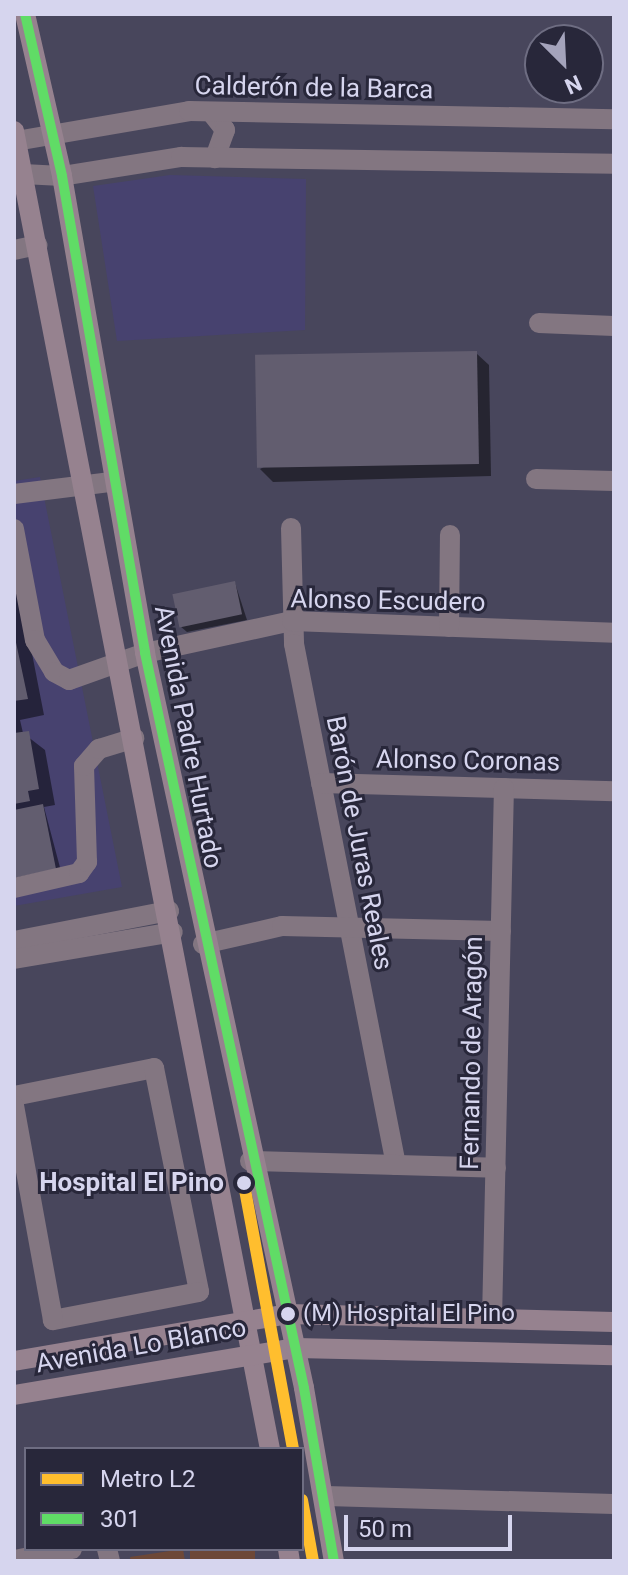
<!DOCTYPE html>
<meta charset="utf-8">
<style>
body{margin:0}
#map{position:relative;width:628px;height:1575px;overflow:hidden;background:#48465c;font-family:Roboto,sans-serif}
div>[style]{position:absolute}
.built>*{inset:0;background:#47426f}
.green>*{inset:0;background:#6d4838;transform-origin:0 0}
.shadow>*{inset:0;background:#0007}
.building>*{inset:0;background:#625d6f;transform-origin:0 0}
.minor>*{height:20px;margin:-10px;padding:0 10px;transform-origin:10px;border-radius:10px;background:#837681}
.major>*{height:20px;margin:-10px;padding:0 10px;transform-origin:10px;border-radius:10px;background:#96828f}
.bus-1>*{height:10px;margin:-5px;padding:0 5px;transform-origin:5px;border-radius:5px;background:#60dc66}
.metro-1>*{height:12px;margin:-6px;padding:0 6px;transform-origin:6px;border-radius:6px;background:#ffbe2e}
.dots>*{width:22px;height:22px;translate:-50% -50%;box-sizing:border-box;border:4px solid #28273a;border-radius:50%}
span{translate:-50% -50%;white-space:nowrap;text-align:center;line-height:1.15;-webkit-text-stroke:6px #28273a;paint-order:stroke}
.bus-label{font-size:24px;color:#d6d5ee}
.left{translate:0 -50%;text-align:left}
.street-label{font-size:26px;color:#d6d5ee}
.stop-label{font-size:26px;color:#d6d5ee;font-weight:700}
.right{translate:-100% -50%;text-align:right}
.frame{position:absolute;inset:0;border:16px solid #d6d5ee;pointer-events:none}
.legend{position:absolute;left:24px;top:1447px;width:280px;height:104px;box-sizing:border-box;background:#28273a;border:2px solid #6e6d82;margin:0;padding:10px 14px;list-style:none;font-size:24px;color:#d6d5ee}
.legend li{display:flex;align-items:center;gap:16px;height:40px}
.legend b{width:40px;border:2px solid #6e6d82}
.north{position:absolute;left:524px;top:24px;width:80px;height:80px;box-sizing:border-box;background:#28273a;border:2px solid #6e6d82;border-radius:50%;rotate:156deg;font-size:22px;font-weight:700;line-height:32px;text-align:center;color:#d6d5ee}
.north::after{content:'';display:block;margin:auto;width:28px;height:36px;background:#a4a3bb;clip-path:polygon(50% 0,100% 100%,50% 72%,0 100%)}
.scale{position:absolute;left:344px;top:1515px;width:168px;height:36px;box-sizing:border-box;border:4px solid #d6d5ee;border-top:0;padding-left:10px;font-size:24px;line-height:28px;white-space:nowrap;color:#d6d5ee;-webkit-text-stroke:6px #28273a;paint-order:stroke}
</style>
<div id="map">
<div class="built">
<div style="clip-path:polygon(170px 175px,306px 179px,305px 330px,117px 341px,93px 186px)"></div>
<div style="clip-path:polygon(40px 477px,122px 887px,14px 906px,14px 481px)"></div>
</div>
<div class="green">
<div style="clip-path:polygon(183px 1549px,185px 1561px,131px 1561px,130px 1557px)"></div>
<div style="left:190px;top:1549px;width:65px;height:12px"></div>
</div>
<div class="shadow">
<div style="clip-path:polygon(476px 353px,489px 365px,491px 476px,273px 482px,260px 469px)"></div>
<div style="clip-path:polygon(14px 561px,44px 715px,20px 720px,23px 733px,45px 750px,55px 805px,44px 807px,62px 875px,14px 885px)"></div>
<div style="clip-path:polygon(235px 583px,247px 620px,187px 632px,180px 626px)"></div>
</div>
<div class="building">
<div style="left:477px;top:351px;width:113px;height:222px;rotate:89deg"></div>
<div style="left:235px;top:581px;width:34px;height:64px;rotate:78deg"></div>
<div style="clip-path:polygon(14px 633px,28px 699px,14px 701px)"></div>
<div style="clip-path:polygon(29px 731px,39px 789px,28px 791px,30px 801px,14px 804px,14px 733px)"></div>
<div style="clip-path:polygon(43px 804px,56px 869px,14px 878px,14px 810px)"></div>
</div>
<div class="minor">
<div style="left:211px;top:112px;width:23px;rotate:52deg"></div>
<div style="left:225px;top:130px;width:30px;rotate:110deg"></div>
<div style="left:16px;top:141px;width:176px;rotate:-9.8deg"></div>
<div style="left:189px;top:111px;width:425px;rotate:1.1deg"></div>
<div style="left:23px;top:174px;width:39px;rotate:3deg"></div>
<div style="left:62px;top:176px;width:121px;rotate:-9.1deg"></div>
<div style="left:181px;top:157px;width:433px;rotate:0.9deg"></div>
<div style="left:14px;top:250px;width:24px;rotate:-12deg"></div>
<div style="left:539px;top:323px;width:75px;rotate:2.3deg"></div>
<div style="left:536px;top:479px;width:78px;rotate:1.5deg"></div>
<div style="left:14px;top:494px;width:98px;rotate:-7.1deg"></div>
<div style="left:291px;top:528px;width:116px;rotate:88.5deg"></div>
<div style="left:294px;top:644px;width:531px;rotate:78.92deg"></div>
<div style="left:14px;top:529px;width:113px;rotate:79.3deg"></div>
<div style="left:35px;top:640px;width:37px;rotate:59deg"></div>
<div style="left:54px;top:672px;width:17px;rotate:28deg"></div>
<div style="left:69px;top:680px;width:81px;rotate:-19.6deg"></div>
<div style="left:145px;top:653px;width:150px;rotate:-12.3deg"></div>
<div style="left:292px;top:621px;width:322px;rotate:2.1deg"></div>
<div style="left:449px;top:627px;width:92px;rotate:-89.4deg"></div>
<div style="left:321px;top:783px;width:293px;rotate:1.6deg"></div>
<div style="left:14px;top:888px;width:67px;rotate:-13deg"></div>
<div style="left:79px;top:873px;width:14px;rotate:-54deg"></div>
<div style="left:87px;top:862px;width:96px;rotate:-91.8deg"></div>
<div style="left:84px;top:766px;width:23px;rotate:-49deg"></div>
<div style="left:99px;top:749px;width:37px;rotate:-17deg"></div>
<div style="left:14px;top:941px;width:158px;rotate:-11deg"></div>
<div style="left:203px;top:944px;width:81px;rotate:-12.8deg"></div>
<div style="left:282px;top:926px;width:219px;rotate:1.3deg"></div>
<div style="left:14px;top:959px;width:161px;rotate:-9.6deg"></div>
<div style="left:14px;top:1096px;width:143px;rotate:-11.3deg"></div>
<div style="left:154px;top:1068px;width:228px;rotate:78.6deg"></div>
<div style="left:199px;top:1292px;width:149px;rotate:169.1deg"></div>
<div style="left:53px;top:1320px;width:218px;rotate:-100.3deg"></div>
<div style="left:250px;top:1161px;width:246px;rotate:1.6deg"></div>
<div style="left:492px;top:1319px;width:531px;rotate:-88.71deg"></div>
<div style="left:326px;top:1496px;width:288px;rotate:1.6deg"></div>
<div style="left:107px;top:1549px;width:12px;rotate:76deg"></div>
<div style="left:14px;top:1560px;width:59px;rotate:-10.7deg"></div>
</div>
<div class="major">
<div style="left:25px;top:14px;width:166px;rotate:77.1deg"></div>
<div style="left:62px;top:176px;width:484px;rotate:80.1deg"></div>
<div style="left:145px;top:653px;width:752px;rotate:77.79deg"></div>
<div style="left:304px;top:1388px;width:176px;rotate:80.2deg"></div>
<div style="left:14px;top:131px;width:1343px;rotate:79.01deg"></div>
<div style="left:14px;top:1361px;width:278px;rotate:-9.7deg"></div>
<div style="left:288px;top:1314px;width:326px;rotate:1.4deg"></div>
<div style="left:14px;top:1395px;width:286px;rotate:-9.5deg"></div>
<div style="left:296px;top:1348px;width:318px;rotate:1.3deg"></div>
<div style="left:288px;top:1549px;width:12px;rotate:81deg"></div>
</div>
<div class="bus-1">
<div style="left:25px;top:14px;width:166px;rotate:77.1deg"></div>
<div style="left:62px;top:176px;width:484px;rotate:80.1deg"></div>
<div style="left:145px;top:653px;width:752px;rotate:77.79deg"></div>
<div style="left:304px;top:1388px;width:176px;rotate:80.2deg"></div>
</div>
<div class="metro-1">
<div style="left:243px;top:1179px;width:275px;rotate:79.5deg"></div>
<div style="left:302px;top:1500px;width:62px;rotate:79.8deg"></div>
</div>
<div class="dots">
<div style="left:244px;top:1183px;background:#d6d5ee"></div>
<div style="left:288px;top:1314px;background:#d6d5ee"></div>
</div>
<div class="bus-label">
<span class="left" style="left:303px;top:1314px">(M) Hospital El Pino</span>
</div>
<div class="street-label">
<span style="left:314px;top:88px;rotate:1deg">Calderón de la Barca</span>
<span style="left:388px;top:601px;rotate:1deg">Alonso Escudero</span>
<span style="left:188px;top:737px;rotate:79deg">Avenida Padre Hurtado</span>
<span style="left:468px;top:761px;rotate:1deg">Alonso Coronas</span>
<span style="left:359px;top:843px;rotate:79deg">Barón de Juras Reales</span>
<span style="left:472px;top:1053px;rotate:-89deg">Fernando de Aragón</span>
<span style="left:141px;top:1346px;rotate:-10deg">Avenida Lo Blanco</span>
</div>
<div class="stop-label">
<span class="right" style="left:224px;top:1183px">Hospital El Pino</span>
</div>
<div class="frame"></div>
<ul class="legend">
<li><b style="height:10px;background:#ffbe2e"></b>Metro L2</li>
<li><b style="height:10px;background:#60dc66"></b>301</li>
</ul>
<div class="north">N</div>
<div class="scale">50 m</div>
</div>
